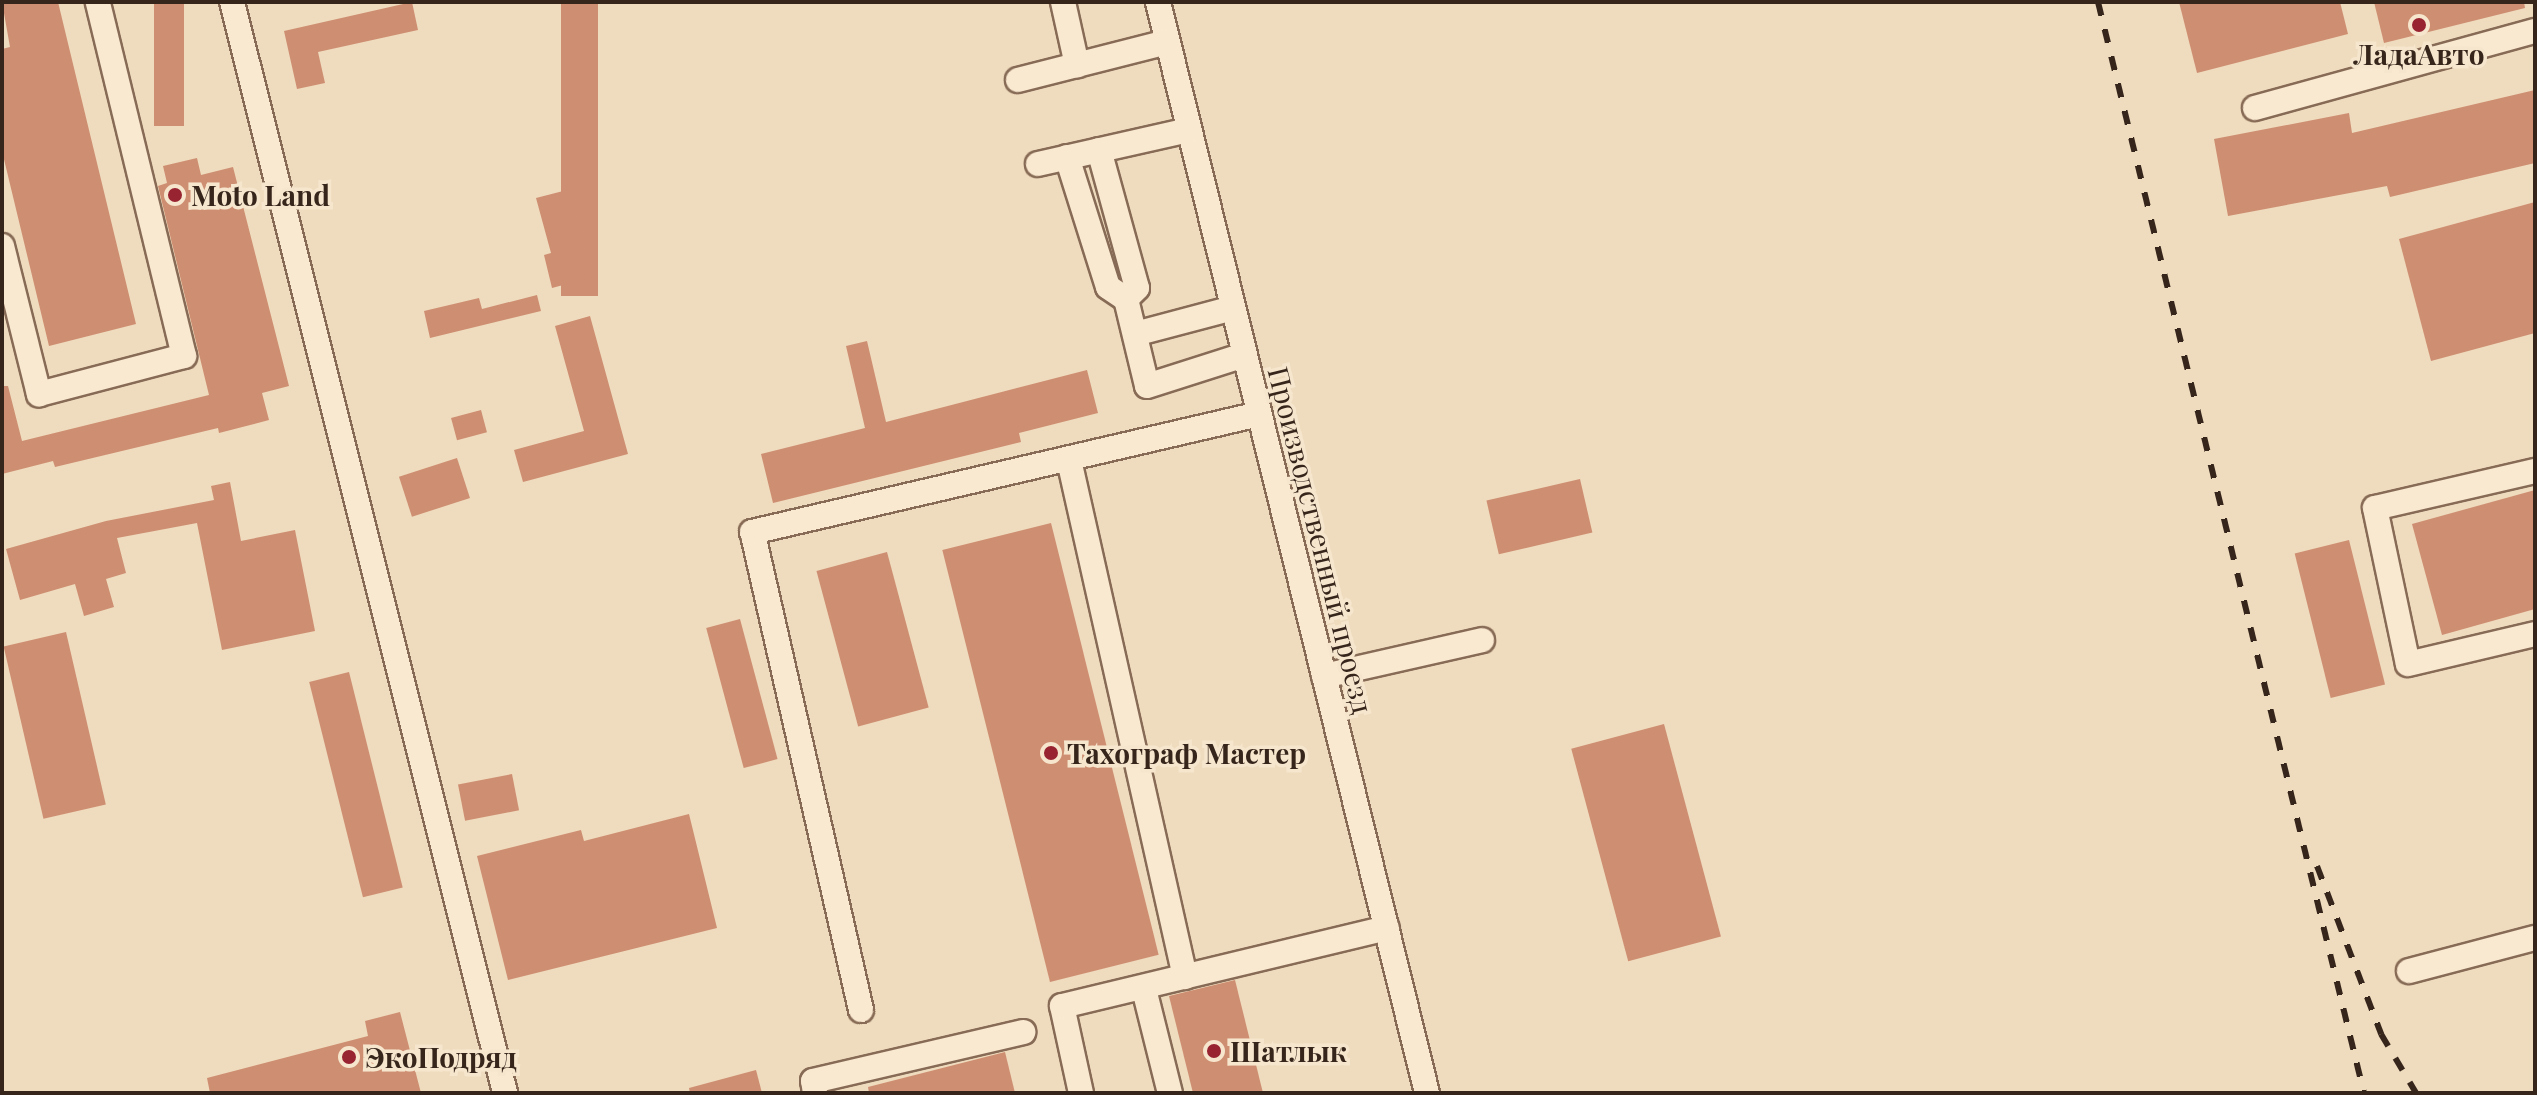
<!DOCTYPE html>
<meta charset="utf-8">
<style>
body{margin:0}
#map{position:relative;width:2537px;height:1095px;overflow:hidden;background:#efdbbd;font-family:"Playfair Display",serif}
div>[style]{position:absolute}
.building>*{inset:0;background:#ce8e72;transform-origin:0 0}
.roads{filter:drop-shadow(2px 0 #876b56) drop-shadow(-2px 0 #876b56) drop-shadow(0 2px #876b56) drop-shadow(0 -2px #876b56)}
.minor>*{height:24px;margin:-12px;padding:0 12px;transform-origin:12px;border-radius:12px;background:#fae9d1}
.rail>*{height:6px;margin-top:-3px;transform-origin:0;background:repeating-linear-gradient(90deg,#36251b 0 14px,transparent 0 28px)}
.dots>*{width:22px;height:22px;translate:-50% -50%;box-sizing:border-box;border:4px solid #f6e6cd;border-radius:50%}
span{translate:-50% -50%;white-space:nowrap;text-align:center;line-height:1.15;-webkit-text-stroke:7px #f6e6cd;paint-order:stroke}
.poi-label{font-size:28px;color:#36251b;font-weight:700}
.left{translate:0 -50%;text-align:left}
.street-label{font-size:28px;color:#36251b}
.frame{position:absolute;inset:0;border:4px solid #36251b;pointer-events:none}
</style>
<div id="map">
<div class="building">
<div style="clip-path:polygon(2px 2px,58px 2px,136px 324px,49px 346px,2px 151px,2px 49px,10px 47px)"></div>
<div style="left:154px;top:2px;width:30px;height:124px"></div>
<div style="clip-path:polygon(412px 2px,418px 30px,318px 52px,325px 83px,297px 89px,284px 31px)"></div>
<div style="left:561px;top:2px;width:37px;height:294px"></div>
<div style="clip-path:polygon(2179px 2px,2340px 2px,2348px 34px,2197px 73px)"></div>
<div style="clip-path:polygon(2374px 2px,2524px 2px,2525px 8px,2384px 43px)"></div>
<div style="clip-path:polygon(2535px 90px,2535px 163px,2390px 197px,2387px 186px,2228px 216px,2214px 139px,2349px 113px,2352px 133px)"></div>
<div style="clip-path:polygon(197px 158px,201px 175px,233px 167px,289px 386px,262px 393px,269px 420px,219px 433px,218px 428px,55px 467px,53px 461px,2px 474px,2px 386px,8px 386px,22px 441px,209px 395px,158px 186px,167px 183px,163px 166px)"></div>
<div style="clip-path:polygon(571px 189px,593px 277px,552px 288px,544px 255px,551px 253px,536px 198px)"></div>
<div style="clip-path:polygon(2535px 202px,2535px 333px,2431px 361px,2399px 239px)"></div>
<div style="clip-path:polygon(537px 295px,541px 311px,430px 338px,424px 311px,479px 298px,482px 309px)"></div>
<div style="clip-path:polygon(590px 316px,628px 454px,523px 482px,514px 450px,584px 431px,555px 326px)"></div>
<div style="clip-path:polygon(867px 341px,886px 422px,1087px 370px,1098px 413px,1019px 433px,1021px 442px,773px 503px,761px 454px,865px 428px,846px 346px)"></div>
<div style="left:481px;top:410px;width:23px;height:31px;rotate:75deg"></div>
<div style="left:457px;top:458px;width:42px;height:61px;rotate:72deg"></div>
<div style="left:1580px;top:479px;width:55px;height:96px;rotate:77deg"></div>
<div style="clip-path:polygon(230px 482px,241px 541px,295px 530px,315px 631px,222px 650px,197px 523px,117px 538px,126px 573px,106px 579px,114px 607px,84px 616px,75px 584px,20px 600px,6px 549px,106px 521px,214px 500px,211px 486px)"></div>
<div style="clip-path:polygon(2535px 490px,2535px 609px,2442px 635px,2412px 524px)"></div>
<div style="left:1051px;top:523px;width:445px;height:112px;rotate:76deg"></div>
<div style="left:2349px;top:540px;width:149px;height:56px;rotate:76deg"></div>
<div style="left:887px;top:552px;width:161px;height:73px;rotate:75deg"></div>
<div style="left:740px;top:619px;width:145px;height:35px;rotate:75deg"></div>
<div style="left:66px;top:632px;width:177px;height:64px;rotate:77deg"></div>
<div style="left:349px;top:672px;width:222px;height:41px;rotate:76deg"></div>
<div style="left:1664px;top:724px;width:220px;height:96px;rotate:75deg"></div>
<div style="left:512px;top:774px;width:37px;height:55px;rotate:79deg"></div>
<div style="clip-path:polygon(689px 814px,717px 928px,508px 980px,477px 856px,581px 830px,584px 841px)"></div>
<div style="clip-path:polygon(1235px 980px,1263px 1093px,1193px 1093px,1169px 996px)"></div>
<div style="clip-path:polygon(400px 1012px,421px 1093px,210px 1093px,207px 1078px,368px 1036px,365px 1021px)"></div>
<div style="clip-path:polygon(1005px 1052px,1015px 1093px,869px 1093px,868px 1087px)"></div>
<div style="clip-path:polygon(756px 1070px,762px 1093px,690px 1093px,689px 1088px)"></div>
</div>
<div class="roads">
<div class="minor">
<div style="left:232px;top:2px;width:1125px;rotate:75.95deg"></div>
<div style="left:1063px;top:2px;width:65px;rotate:77.5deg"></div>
<div style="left:1158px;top:2px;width:1124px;rotate:76.15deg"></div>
<div style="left:1018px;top:80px;width:154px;rotate:-14.3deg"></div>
<div style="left:2255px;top:108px;width:290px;rotate:-15.4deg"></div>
<div style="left:1099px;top:150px;width:143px;rotate:74.6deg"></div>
<div style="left:1137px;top:288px;width:16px;rotate:135deg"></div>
<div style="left:1067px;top:157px;width:136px;rotate:72.5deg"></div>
<div style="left:1108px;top:287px;width:22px;rotate:34deg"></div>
<div style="left:1126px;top:299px;width:89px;rotate:76.4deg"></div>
<div style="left:1147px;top:386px;width:102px;rotate:-17.7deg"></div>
<div style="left:1038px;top:164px;width:155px;rotate:-12.7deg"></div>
<div style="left:2px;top:246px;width:153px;rotate:76deg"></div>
<div style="left:39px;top:394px;width:150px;rotate:-14.7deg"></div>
<div style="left:184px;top:356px;width:364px;rotate:-103.7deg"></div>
<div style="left:1135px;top:334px;width:101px;rotate:-14.9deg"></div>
<div style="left:1069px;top:460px;width:530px;rotate:77.35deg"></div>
<div style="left:2535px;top:471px;width:164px;rotate:167deg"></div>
<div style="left:2375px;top:508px;width:159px;rotate:78.1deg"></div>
<div style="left:2408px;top:664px;width:130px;rotate:-13.3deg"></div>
<div style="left:1324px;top:676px;width:162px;rotate:-12.8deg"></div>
<div style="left:2409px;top:971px;width:130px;rotate:-14.7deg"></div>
<div style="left:1145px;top:993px;width:103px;rotate:76deg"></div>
<div style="left:861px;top:1010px;width:490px;rotate:-102.8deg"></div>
<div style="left:752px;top:532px;width:521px;rotate:-13.1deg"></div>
<div style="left:815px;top:1093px;width:12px;rotate:-99deg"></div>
<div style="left:813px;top:1081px;width:216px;rotate:-13.1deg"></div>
<div style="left:1081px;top:1093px;width:89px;rotate:-102.3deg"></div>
<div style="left:1062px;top:1006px;width:334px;rotate:-13.5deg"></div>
</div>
</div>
<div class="rail">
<div style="left:2098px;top:2px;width:1123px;rotate:76.3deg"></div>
<div style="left:2317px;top:866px;width:180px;rotate:69.1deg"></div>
<div style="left:2381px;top:1034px;width:69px;rotate:59.3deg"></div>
</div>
<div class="dots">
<div style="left:2419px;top:25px;background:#982432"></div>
<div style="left:175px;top:195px;background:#982432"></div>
<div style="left:1051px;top:753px;background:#982432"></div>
<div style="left:1214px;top:1051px;background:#982432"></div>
<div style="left:349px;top:1057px;background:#982432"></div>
</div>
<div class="poi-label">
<span style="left:2419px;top:54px">ЛадаАвто</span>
<span class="left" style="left:191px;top:195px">Moto Land</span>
<span class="left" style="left:1067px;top:753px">Тахограф Мастер</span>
<span class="left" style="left:1230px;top:1051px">Шатлык</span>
<span class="left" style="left:365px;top:1057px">ЭкоПодряд</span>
</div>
<div class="street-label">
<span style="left:1321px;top:540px;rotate:76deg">Производственный проезд</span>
</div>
<div class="frame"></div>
</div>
